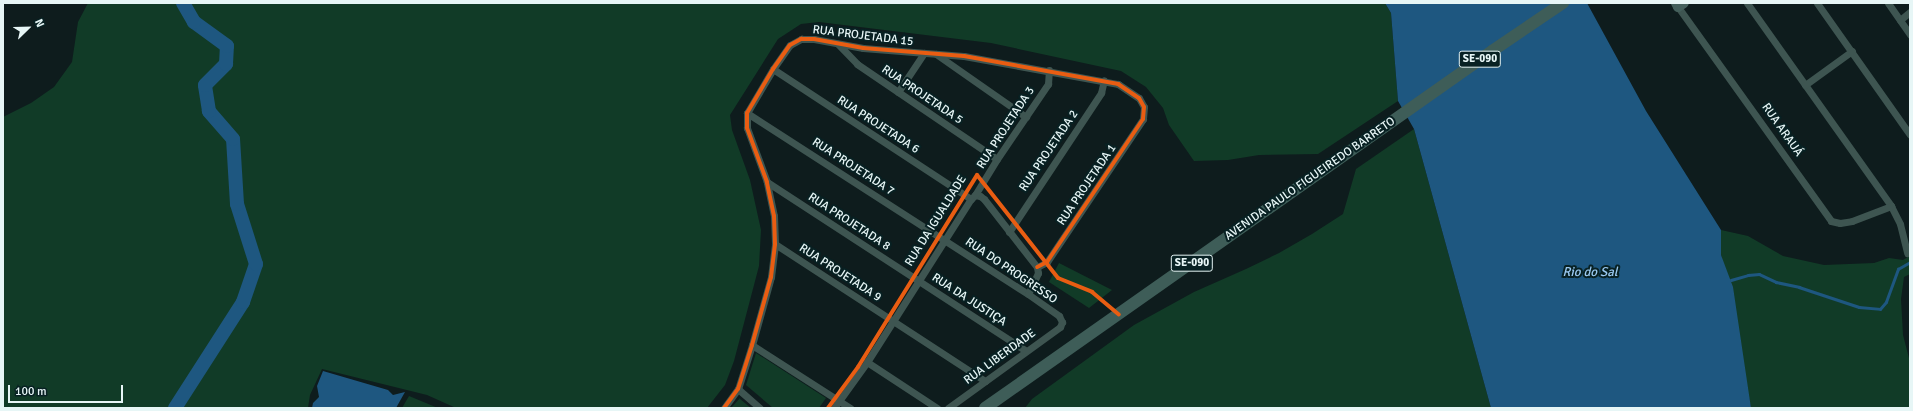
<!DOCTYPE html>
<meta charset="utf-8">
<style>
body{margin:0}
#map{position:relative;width:1913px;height:411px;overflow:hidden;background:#0e1c1d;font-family:Signika,sans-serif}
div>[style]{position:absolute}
.green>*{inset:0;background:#113b27}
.water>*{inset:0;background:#1e5780}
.stream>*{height:2.5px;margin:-1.25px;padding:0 1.25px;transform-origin:1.25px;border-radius:1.25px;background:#1e5780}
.river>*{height:14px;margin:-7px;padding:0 7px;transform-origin:7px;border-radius:7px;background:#1e5780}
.street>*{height:7px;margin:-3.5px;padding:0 3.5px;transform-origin:3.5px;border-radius:3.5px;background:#3e5551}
.secondary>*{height:10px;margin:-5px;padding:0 5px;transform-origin:5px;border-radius:5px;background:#44605c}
.primary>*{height:12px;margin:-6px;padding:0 6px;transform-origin:6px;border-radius:6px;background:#3e5d58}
.cycleway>*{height:4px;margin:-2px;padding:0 2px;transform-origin:2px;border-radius:2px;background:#e95d12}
span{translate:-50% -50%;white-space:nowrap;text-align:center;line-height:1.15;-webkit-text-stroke:4px #082123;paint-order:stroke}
.shield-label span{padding:1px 3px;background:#082123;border:1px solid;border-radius:3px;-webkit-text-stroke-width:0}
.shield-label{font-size:11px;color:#e7f6f6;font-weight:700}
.street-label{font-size:12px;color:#e7f6f6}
.water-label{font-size:13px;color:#9ac9f1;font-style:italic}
.frame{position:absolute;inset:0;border:4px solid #e7f6f6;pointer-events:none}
.north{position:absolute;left:8px;top:8px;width:40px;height:40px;-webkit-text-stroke:3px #082123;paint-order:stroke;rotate:67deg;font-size:11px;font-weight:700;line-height:16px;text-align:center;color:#e7f6f6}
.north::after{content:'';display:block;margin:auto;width:14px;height:18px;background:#e7f6f6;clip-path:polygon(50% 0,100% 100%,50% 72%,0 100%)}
.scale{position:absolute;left:8px;top:385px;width:115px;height:18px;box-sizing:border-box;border:2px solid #e7f6f6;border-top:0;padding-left:5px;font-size:12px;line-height:14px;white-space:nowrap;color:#e7f6f6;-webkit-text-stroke:3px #082123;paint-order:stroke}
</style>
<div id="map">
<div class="green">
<div style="clip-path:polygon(88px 3px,1385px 3px,1391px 13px,1398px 101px,1318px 154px,1259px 155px,1228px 160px,1194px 161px,1169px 125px,1163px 108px,1146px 87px,1121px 71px,991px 43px,819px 22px,801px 24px,778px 39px,730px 115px,732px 130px,750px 180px,761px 230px,759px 266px,734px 361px,725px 385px,707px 408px,456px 408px,427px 395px,322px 369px,310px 395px,308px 408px,3px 408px,3px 117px,31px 103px,54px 87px,72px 62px,78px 22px)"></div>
<div style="clip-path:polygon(1414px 129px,1491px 408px,1025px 408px,1032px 399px,1134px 325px,1194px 292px,1246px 269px,1279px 253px,1312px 234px,1343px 214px,1356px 169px)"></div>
<div style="clip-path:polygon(1721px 230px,1748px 236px,1783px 256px,1824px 265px,1874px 263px,1889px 258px,1903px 260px,1910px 256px,1910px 274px,1904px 277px,1901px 299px,1903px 335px,1910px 362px,1910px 408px,1751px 408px,1721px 255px)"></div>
<div style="clip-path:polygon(1059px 263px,1112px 290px,1089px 308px,1049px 282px)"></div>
<div style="clip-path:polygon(756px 353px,826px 398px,819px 408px,773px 408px,746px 385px)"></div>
<div style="clip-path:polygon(409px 396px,438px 408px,402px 408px)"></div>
<div style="clip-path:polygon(740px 398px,740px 399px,751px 408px,731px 408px)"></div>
</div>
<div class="water">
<div style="clip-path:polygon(1385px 3px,1587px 3px,1646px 111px,1721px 230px,1721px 255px,1733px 287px,1751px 408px,1491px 408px,1414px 129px,1398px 101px,1391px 13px)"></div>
<div style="clip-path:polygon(323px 371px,388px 390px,393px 395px,405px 392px,396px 408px,312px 408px,313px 403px,319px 397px,317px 386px)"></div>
</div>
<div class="stream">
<div style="left:1731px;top:280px;width:18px;rotate:-16deg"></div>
<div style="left:1748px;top:275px;width:11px;rotate:-5deg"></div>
<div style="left:1759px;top:274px;width:19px;rotate:25deg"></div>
<div style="left:1776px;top:282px;width:24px;rotate:12deg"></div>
<div style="left:1799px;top:287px;width:63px;rotate:18.4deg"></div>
<div style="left:1859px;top:307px;width:21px;rotate:5deg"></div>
<div style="left:1880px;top:309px;width:9px;rotate:-49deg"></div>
<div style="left:1886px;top:302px;width:35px;rotate:-70deg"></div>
<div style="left:1898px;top:269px;width:14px;rotate:-30deg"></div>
</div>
<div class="river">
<div style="left:175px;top:408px;width:126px;rotate:-57.3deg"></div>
<div style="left:243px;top:302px;width:40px;rotate:-71.1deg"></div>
<div style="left:256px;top:264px;width:63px;rotate:-107.6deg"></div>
<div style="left:237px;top:204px;width:65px;rotate:-93.5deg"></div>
<div style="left:233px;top:139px;width:37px;rotate:-131deg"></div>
<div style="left:209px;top:111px;width:26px;rotate:-99deg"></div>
<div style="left:205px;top:85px;width:30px;rotate:-45deg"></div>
<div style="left:226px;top:64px;width:18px;rotate:-87deg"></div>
<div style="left:227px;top:46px;width:41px;rotate:-144deg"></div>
<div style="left:194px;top:22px;width:22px;rotate:-120deg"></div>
</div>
<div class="street">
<div style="left:1747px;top:3px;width:249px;rotate:54.6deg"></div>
<div style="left:1891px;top:206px;width:20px;rotate:63deg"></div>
<div style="left:1900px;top:224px;width:30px;rotate:76deg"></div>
<div style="left:1817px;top:3px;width:161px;rotate:54.8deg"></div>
<div style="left:1888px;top:3px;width:39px;rotate:55deg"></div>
<div style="left:1678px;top:7px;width:263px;rotate:54.4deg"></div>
<div style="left:1831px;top:221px;width:9px;rotate:13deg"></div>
<div style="left:1840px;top:223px;width:12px;rotate:-9deg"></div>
<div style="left:1852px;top:221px;width:42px;rotate:-21deg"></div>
<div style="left:1900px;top:20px;width:13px;rotate:-39deg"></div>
<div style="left:838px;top:44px;width:28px;rotate:46deg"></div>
<div style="left:857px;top:64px;width:169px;rotate:34.2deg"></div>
<div style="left:936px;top:54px;width:110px;rotate:35deg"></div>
<div style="left:773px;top:69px;width:237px;rotate:33.3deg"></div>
<div style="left:1805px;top:85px;width:58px;rotate:-35.9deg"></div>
<div style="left:898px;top:92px;width:47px;rotate:-56.3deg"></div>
<div style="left:747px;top:113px;width:334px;rotate:32.8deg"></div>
<div style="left:1028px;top:294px;width:38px;rotate:35deg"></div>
<div style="left:1059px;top:316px;width:7px;rotate:63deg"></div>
<div style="left:1062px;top:322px;width:5px;rotate:112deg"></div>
<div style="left:1060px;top:327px;width:138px;rotate:144.1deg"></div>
<div style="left:767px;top:182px;width:309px;rotate:33.1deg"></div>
<div style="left:975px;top:195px;width:5px;rotate:11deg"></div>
<div style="left:980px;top:196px;width:5px;rotate:37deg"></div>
<div style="left:984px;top:199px;width:86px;rotate:52.1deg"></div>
<div style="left:1037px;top:267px;width:6px;rotate:81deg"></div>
<div style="left:1038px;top:273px;width:23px;rotate:115deg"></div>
<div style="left:1009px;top:232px;width:167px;rotate:-56.5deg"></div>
<div style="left:1101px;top:93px;width:13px;rotate:-77deg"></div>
<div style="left:775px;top:244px;width:251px;rotate:33.1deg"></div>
<div style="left:752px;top:345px;width:117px;rotate:32.7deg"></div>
<div style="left:867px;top:362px;width:84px;rotate:33.3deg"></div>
<div style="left:738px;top:389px;width:29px;rotate:41deg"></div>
<div style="left:724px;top:408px;width:24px;rotate:-54deg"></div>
<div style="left:738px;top:389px;width:46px;rotate:-72.3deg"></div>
<div style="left:752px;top:345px;width:71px;rotate:-74.4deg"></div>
<div style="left:771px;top:277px;width:33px;rotate:-83deg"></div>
<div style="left:775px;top:244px;width:28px;rotate:-92deg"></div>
<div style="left:774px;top:216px;width:35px;rotate:-102deg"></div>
<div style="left:767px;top:182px;width:58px;rotate:-110.3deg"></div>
<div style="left:747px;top:128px;width:15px;rotate:-90deg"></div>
<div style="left:747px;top:113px;width:51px;rotate:-59.4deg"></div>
<div style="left:773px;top:69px;width:29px;rotate:-55deg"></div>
<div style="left:790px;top:45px;width:13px;rotate:-29deg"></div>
<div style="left:801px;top:39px;width:13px"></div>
<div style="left:814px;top:39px;width:50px;rotate:10.4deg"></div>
<div style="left:863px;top:48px;width:101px;rotate:4.5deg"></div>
<div style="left:964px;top:56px;width:157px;rotate:10.3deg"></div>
<div style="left:1118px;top:84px;width:25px;rotate:34deg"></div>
<div style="left:1139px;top:98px;width:10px;rotate:61deg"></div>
<div style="left:1144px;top:107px;width:12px;rotate:95deg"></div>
<div style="left:1143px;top:119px;width:172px;rotate:123.9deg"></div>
<div style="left:1047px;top:262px;width:11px;rotate:153deg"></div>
<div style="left:834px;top:408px;width:57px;rotate:-54.3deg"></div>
<div style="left:867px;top:362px;width:193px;rotate:-57.5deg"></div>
<div style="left:971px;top:199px;width:6px;rotate:-45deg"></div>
<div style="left:975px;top:195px;width:42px;rotate:-58.6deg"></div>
<div style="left:997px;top:159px;width:91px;rotate:-55.8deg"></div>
<div style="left:1048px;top:84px;width:14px;rotate:-86deg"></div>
</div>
<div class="secondary">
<div style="left:1676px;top:3px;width:4px;rotate:63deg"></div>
<div style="left:1678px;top:7px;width:7px;rotate:-34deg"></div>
</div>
<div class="primary">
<div style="left:985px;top:408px;width:620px;rotate:-35.15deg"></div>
<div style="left:1492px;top:51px;width:86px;rotate:-34.1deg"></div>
</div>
<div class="cycleway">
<div style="left:724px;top:408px;width:24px;rotate:-54deg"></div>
<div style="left:738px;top:389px;width:46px;rotate:-72.3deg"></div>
<div style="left:752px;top:345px;width:71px;rotate:-74.4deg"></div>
<div style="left:771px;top:277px;width:33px;rotate:-83deg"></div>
<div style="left:775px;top:244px;width:28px;rotate:-92deg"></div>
<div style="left:774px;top:216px;width:35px;rotate:-102deg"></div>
<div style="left:767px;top:182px;width:58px;rotate:-110.3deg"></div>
<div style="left:747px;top:128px;width:15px;rotate:-90deg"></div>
<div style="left:747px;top:113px;width:51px;rotate:-59.4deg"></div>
<div style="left:773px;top:69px;width:29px;rotate:-55deg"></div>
<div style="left:790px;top:45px;width:13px;rotate:-29deg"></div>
<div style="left:801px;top:39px;width:13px"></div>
<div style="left:814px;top:39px;width:50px;rotate:10.4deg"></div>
<div style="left:863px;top:48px;width:101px;rotate:4.5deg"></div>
<div style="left:964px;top:56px;width:157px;rotate:10.3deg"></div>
<div style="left:1118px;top:84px;width:25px;rotate:34deg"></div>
<div style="left:1139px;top:98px;width:10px;rotate:61deg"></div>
<div style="left:1144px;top:107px;width:12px;rotate:95deg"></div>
<div style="left:1143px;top:119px;width:172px;rotate:123.9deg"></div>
<div style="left:1047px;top:262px;width:11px;rotate:153deg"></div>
<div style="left:828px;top:408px;width:51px;rotate:-53.8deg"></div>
<div style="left:858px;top:367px;width:226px;rotate:-58.2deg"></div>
<div style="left:977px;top:175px;width:131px;rotate:51.8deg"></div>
<div style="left:1058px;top:278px;width:37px;rotate:22deg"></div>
<div style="left:1092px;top:292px;width:35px;rotate:40deg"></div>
</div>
<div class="shield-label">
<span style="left:1480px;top:59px">SE-090</span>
<span style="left:1192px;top:263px">SE-090</span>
</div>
<div class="street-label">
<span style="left:863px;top:36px;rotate:7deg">RUA PROJETADA 15</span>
<span style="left:922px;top:95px;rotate:34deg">RUA PROJETADA 5</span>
<span style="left:878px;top:125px;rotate:33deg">RUA PROJETADA 6</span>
<span style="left:1006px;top:128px;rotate:-57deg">RUA PROJETADA 3</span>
<span style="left:1782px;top:130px;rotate:55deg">RUA ARAUÁ</span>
<span style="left:1049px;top:151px;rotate:-56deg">RUA PROJETADA 2</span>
<span style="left:853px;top:167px;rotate:33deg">RUA PROJETADA 7</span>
<span style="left:1310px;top:179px;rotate:-35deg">AVENIDA PAULO FIGUEIREDO BARRETO</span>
<span style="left:1087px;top:185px;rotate:-56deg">RUA PROJETADA 1</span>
<span style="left:936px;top:221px;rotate:-58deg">RUA DA IGUALDADE</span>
<span style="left:849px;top:222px;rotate:33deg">RUA PROJETADA 8</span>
<span style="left:1011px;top:271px;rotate:34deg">RUA DO PROGRESSO</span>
<span style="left:840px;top:273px;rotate:33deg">RUA PROJETADA 9</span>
<span style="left:969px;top:300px;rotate:33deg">RUA DA JUSTIÇA</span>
<span style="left:1000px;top:357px;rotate:-36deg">RUA LIBERDADE</span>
</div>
<div class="water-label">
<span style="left:1590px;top:272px">Rio do Sal</span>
</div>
<div class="frame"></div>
<div class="north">N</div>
<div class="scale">100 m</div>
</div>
